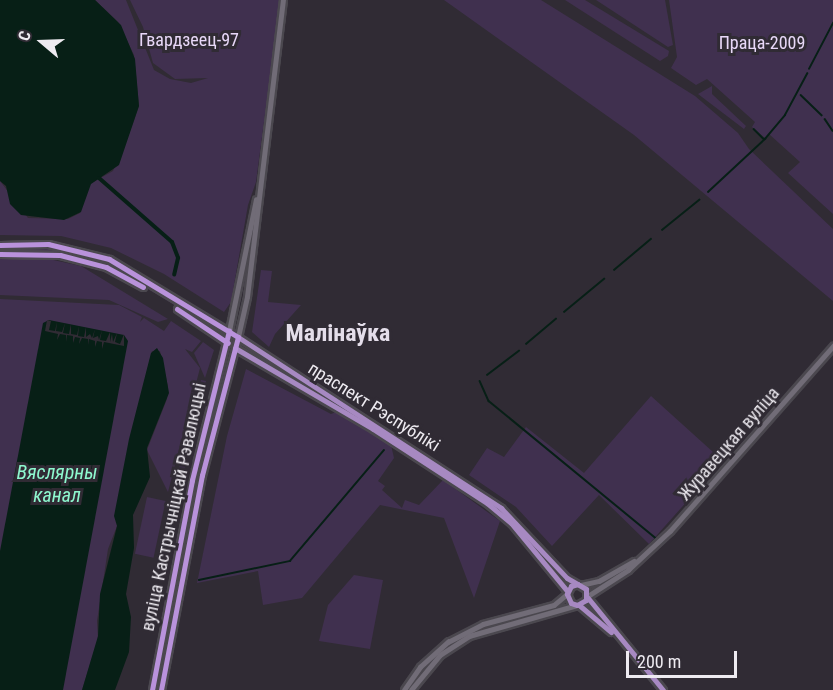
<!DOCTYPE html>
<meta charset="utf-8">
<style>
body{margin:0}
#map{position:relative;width:833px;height:690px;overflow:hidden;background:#302b34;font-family:"Roboto Condensed",sans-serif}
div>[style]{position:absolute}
.green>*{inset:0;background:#40304f;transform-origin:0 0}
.water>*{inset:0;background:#071f16}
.pier>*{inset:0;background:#302b34}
.stream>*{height:1.5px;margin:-0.75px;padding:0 0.75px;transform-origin:0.75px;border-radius:0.75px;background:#071f16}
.canal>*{height:4px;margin:-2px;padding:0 2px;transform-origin:2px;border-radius:2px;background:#071f16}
.roads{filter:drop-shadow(2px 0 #4b484f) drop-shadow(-2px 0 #4b484f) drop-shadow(0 2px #4b484f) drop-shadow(0 -2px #4b484f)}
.tertiary>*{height:4.5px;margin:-2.25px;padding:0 2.25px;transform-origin:2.25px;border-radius:2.25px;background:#716c77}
.primary>*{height:5px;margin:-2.5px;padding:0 2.5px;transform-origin:2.5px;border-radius:2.5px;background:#a789c2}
.trunk>*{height:5px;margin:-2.5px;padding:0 2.5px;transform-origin:2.5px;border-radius:2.5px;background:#b992db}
span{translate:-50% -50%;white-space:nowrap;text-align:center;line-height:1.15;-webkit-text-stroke:6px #302b34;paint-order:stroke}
.park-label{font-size:18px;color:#e8d8f8}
.street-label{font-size:18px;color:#eeebf1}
.water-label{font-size:20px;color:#8ef8cf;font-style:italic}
.district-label{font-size:24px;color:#e4deea;font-weight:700}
.north{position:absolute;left:12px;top:12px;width:60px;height:60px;-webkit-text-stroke:4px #302b34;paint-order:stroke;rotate:289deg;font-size:16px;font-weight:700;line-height:24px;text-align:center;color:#eeebf1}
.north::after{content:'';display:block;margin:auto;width:21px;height:27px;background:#eeebf1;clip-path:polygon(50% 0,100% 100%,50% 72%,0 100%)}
.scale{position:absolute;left:626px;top:651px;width:111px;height:27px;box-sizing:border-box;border:3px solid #eeebf1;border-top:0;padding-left:8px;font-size:18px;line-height:21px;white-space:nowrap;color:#eeebf1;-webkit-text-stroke:4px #302b34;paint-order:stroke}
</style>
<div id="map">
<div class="green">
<div style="clip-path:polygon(95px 0,126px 0,154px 70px,170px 79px,191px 83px,208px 78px,175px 79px,153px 63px,143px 27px,130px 0,280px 0,256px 182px,248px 205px,231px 302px,224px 312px,164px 274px,111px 248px,61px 236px,0 235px,0 181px,28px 218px,68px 219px,80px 213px,88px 185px,113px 171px,129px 134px,139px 106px,134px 55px,118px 22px)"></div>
<div style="clip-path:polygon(444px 0,541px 0,695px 96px,738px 133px,749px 149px,833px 229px,833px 301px,634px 135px)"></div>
<div style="clip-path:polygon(565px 0,585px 0,669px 51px,668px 56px,660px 61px)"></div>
<div style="clip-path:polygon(596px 0,665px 0,673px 45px,668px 47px)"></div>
<div style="clip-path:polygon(669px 0,833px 0,833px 214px,788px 173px,800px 162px,769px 134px,765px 138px,752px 127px,755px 122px,707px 79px,696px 85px,671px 68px,677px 57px)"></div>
<div style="clip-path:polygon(712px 86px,712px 94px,746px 126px,744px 129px,698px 94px)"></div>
<div style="clip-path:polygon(39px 247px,75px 252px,113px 265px,170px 298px,217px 331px,112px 267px,54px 251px,0 251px)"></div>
<div style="clip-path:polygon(0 259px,44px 258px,81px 266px,168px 319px,158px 322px,109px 300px,0 295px)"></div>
<div style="clip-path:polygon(261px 270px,272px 271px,268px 302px,301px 305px,275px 334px,269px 347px,252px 332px)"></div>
<div style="clip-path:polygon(0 299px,119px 305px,142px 317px,140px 322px,144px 318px,164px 331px,171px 321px,201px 341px,192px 352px,185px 349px,200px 368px,168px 492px,147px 450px,167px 399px,168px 387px,160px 351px,152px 351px,129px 442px,117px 526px,108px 549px,97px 621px,98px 639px,82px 690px,0 690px)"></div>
<div style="clip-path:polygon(203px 342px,214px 350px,205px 378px,194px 353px)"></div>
<div style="clip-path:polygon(246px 369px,331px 414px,336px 412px,361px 425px,391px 445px,394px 458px,378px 481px,385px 486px,382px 490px,402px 508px,405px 500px,419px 505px,443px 480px,500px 521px,474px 598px,444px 518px,380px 505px,302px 598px,263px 605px,258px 571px,197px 583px,227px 436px)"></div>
<div style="clip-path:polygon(201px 380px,206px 381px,183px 476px,177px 475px)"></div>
<div style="clip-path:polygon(651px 396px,723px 461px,649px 544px,599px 495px,552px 546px,516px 507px,469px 475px,487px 448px,504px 457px,526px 427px,584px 473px)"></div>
<div style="left:147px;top:497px;width:19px;height:58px;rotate:12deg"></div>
<div style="clip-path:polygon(354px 575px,383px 580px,370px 649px,319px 641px,328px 605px)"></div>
</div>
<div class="water">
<div style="clip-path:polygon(0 0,95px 0,121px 25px,135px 59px,139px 106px,119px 165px,91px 184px,81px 212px,64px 220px,21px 215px,10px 204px,6px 186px,0 181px)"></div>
<div style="clip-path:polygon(49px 320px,124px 335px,128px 341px,63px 690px,0 690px,0 551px,43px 323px)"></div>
<div style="clip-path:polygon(157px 348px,163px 358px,169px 393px,147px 448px,150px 477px,133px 515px,134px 548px,126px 594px,131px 617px,129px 652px,115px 690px,82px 690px,98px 636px,100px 594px,117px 526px,114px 516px,129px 439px,151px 353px)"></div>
</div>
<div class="pier">
<div style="clip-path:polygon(47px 320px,51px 321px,49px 330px,55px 331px,57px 322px,56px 331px,62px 332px,65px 323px,63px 333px,69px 334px,71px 324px,71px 334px,77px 335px,79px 326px,78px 336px,84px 337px,86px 327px,86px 337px,90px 334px,92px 338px,95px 329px,93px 338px,98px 336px,99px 340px,102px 330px,100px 340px,106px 341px,110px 332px,110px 342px,112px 334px,113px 342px,117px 333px,115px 342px,120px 344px,124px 334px,124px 346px,104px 342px,102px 349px,102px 342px,97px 341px,95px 347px,95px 341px,89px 339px,88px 345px,88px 339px,82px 338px,79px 344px,80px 338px,75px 337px,73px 343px,73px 336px,67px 335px,66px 342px,66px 335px,60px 334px,57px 340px,58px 334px,45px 331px)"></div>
</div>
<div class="stream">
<div style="left:809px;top:69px;width:52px;rotate:-62.4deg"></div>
<div style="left:801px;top:95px;width:29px;rotate:44deg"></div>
<div style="left:825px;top:119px;width:14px;rotate:56deg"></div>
<div style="left:754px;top:129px;width:14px;rotate:45deg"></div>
<div style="left:708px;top:192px;width:78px;rotate:-42.9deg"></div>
<div style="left:765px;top:139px;width:31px;rotate:-50deg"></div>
<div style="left:785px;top:115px;width:47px;rotate:-61.8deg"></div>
<div style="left:662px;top:230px;width:48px;rotate:-39deg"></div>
<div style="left:614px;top:270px;width:48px;rotate:-40deg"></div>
<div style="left:564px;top:312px;width:52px;rotate:-39.5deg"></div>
<div style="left:526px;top:344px;width:39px;rotate:-40deg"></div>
<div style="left:487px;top:375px;width:40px;rotate:-37deg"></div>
<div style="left:480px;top:381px;width:22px;rotate:66deg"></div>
<div style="left:489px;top:401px;width:217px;rotate:39.4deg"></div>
<div style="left:199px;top:580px;width:93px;rotate:-11.8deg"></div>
<div style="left:290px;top:561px;width:145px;rotate:-49.7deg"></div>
</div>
<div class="canal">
<div style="left:99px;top:178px;width:97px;rotate:41.2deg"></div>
<div style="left:172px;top:242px;width:17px;rotate:69deg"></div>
<div style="left:178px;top:258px;width:17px;rotate:103deg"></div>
</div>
<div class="roads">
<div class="tertiary">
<div style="left:229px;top:331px;width:134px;rotate:-78.4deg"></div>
<div style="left:238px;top:337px;width:41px;rotate:-77.3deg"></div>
<div style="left:247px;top:297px;width:299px;rotate:-83.1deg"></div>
<div style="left:581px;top:585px;width:18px;rotate:-13deg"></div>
<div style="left:599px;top:581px;width:40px;rotate:-29.7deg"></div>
<div style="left:588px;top:596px;width:48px;rotate:-33deg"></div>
<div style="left:628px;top:570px;width:57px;rotate:-42.9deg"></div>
<div style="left:670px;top:531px;width:247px;rotate:-48.6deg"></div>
<div style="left:404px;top:690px;width:28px;rotate:-55deg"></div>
<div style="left:420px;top:667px;width:38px;rotate:-42deg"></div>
<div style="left:448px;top:642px;width:39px;rotate:-27deg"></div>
<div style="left:483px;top:624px;width:73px;rotate:-15deg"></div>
<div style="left:554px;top:605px;width:17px;rotate:-40deg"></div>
<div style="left:411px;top:690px;width:45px;rotate:-50.4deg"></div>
<div style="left:440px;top:655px;width:35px;rotate:-33deg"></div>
<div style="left:469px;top:636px;width:112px;rotate:-16deg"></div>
</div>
<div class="primary">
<div style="left:238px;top:337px;width:314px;rotate:33deg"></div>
<div style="left:501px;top:508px;width:96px;rotate:46.7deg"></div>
<div style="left:567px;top:578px;width:22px;rotate:30deg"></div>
<div style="left:586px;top:589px;width:11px;rotate:90deg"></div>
<div style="left:586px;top:600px;width:10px;rotate:151deg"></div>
<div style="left:577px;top:605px;width:6px;rotate:-162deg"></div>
<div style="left:571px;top:603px;width:10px;rotate:-114deg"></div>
<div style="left:567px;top:594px;width:9px;rotate:-63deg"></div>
<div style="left:571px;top:586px;width:7px;rotate:-16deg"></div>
<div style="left:235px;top:348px;width:160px;rotate:30.4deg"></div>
<div style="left:373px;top:429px;width:136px;rotate:33deg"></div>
<div style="left:487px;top:503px;width:31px;rotate:40deg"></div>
<div style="left:511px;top:523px;width:89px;rotate:50.4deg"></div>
<div style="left:588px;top:598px;width:119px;rotate:50.8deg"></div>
<div style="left:579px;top:605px;width:42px;rotate:40.2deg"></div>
</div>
<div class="trunk">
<div style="left:0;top:245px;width:48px;rotate:-1.2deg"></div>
<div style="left:48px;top:244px;width:63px;rotate:13.8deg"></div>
<div style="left:109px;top:259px;width:151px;rotate:31.2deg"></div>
<div style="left:238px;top:337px;width:143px;rotate:104.6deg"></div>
<div style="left:202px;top:475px;width:219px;rotate:100.8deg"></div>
<div style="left:0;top:254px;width:60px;rotate:1deg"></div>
<div style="left:60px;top:255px;width:48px;rotate:14.6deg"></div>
<div style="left:106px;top:267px;width:42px;rotate:28.4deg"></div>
<div style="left:177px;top:309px;width:61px;rotate:33.7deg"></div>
<div style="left:152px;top:690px;width:214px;rotate:-79.2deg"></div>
<div style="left:192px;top:480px;width:154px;rotate:-76.1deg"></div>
</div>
</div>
<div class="park-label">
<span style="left:189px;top:40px">Гвардзеец-97</span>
<span style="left:762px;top:43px">Праца-2009</span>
</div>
<div class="street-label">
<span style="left:374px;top:407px;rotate:32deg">праспект Рэспублікі</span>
<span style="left:729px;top:444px;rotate:-49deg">Журавецкая вуліца</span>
<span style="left:174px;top:507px;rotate:-78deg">вуліца Кастрычніцкай Рэвалюцыі</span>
</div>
<div class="water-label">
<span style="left:57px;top:484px">Вяслярны<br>канал</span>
</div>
<div class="district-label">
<span style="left:338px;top:334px">Малінаўка</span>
</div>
<div class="north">С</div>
<div class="scale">200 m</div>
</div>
